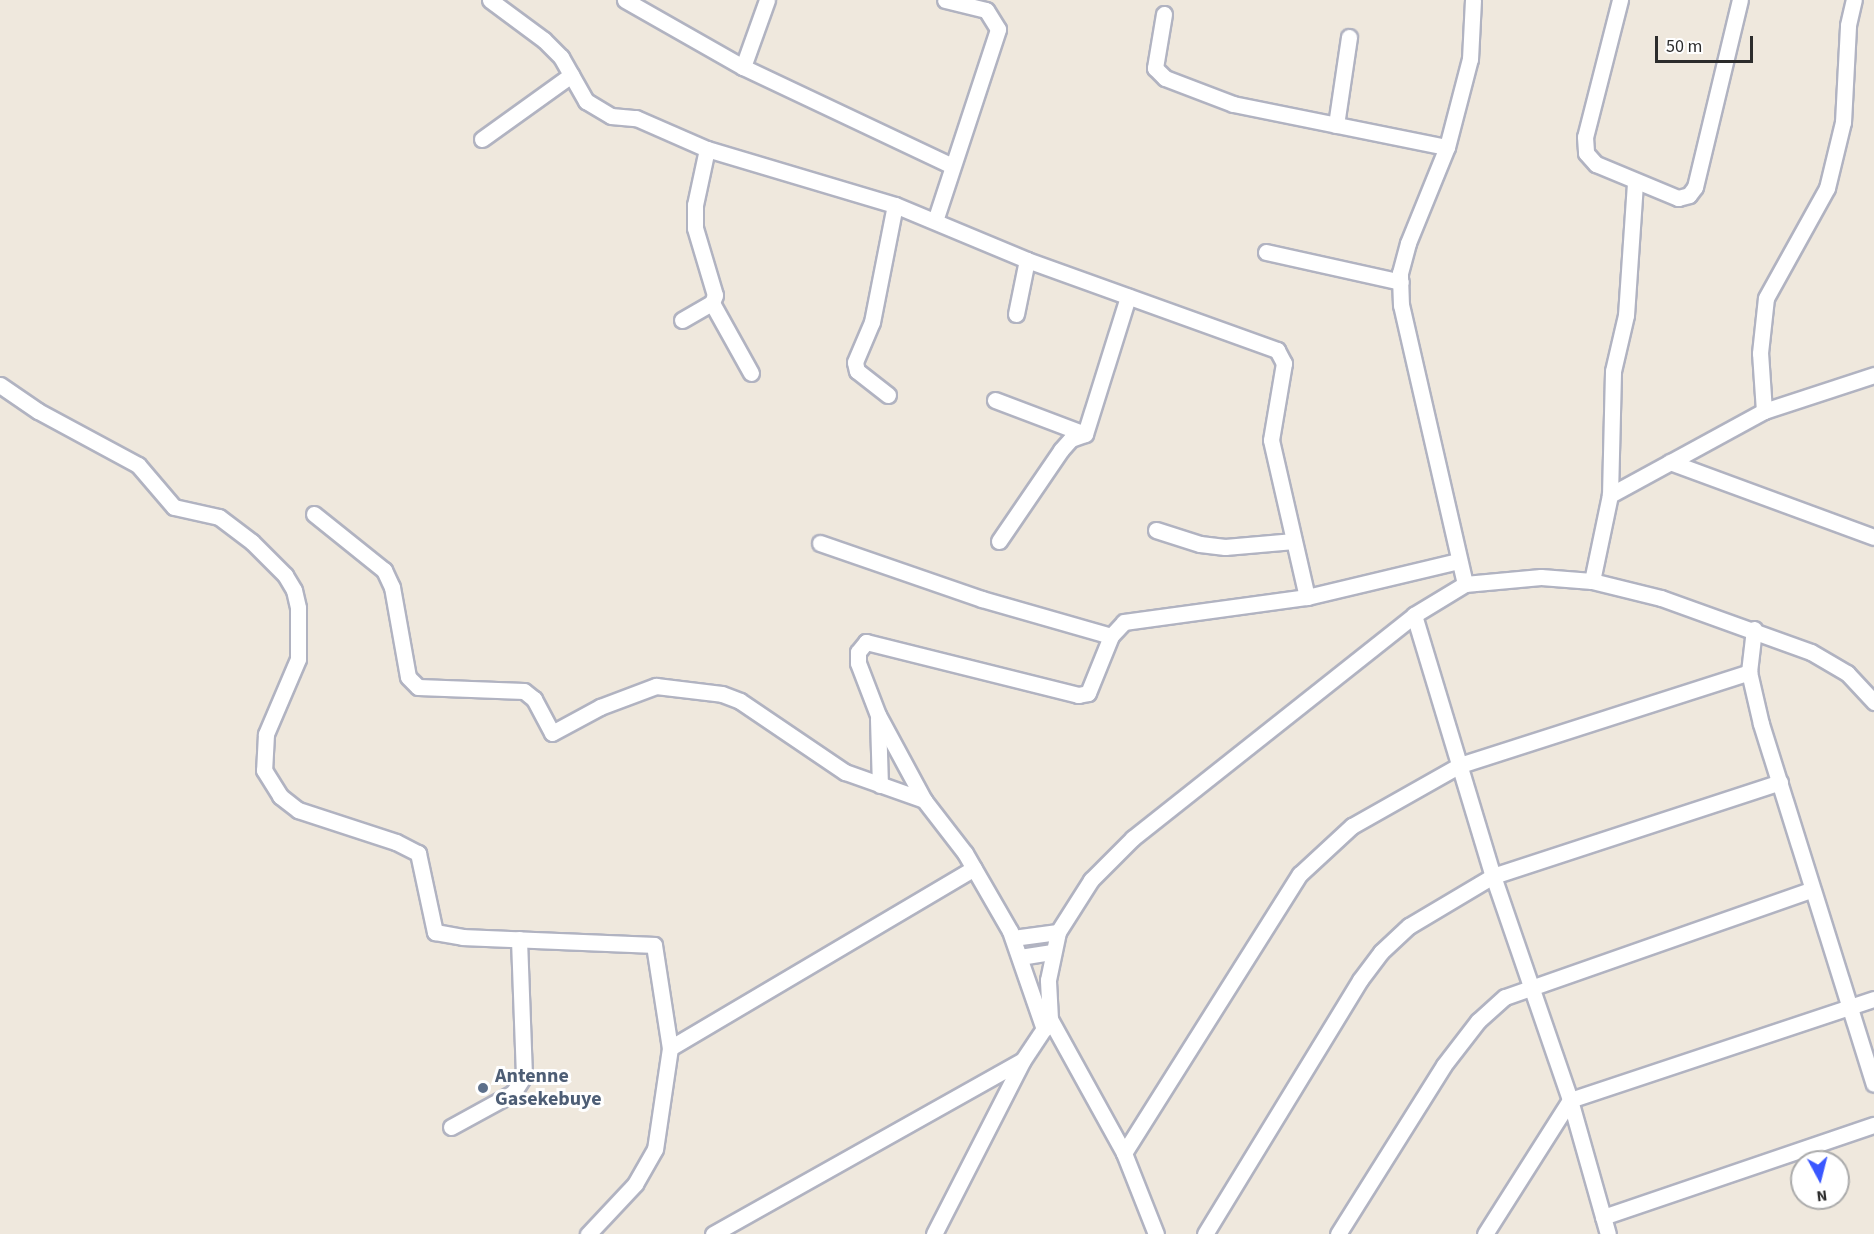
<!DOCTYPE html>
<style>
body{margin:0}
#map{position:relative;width:1874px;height:1234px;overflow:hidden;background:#efe8dd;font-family:"Source Sans 3",sans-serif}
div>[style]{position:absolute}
.roads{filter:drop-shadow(2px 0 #b1b3c1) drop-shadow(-2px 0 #b1b3c1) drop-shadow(0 2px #b1b3c1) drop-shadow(0 -2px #b1b3c1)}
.street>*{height:15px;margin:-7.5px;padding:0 7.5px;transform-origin:7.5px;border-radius:7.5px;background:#fff}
.dots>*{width:16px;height:16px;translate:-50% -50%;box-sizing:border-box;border:3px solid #fff;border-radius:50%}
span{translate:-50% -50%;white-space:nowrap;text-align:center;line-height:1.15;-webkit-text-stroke:6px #fff;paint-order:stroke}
.service-label{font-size:20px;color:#4e5e75;font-weight:700}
.left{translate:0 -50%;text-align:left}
.north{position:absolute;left:1790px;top:1150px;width:60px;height:60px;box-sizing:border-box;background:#fff;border:2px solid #ababab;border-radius:50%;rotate:173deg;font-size:16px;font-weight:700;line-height:24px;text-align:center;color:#2c2c2c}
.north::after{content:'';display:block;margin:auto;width:21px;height:27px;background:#3a57ff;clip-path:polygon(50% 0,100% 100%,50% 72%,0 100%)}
.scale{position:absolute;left:1655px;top:36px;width:98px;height:27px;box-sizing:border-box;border:3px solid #2c2c2c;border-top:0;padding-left:8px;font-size:18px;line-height:21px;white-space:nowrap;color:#2c2c2c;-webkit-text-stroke:4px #fff;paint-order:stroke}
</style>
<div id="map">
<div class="roads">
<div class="street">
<div style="left:490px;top:0;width:67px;rotate:36.5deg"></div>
<div style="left:544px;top:40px;width:24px;rotate:45deg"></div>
<div style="left:561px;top:57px;width:51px;rotate:60.4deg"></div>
<div style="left:586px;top:101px;width:29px;rotate:31deg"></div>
<div style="left:611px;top:116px;width:25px;rotate:5deg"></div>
<div style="left:636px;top:118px;width:77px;rotate:23.6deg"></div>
<div style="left:707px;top:149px;width:196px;rotate:16.6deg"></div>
<div style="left:895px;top:205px;width:143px;rotate:22.6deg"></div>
<div style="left:1027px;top:260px;width:266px;rotate:19.8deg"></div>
<div style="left:1277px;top:350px;width:15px;rotate:62deg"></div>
<div style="left:1284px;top:363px;width:78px;rotate:99.6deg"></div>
<div style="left:1271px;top:440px;width:161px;rotate:77.1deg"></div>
<div style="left:625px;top:0;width:136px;rotate:29.6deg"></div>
<div style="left:743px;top:67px;width:231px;rotate:25.3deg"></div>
<div style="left:1620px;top:0;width:141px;rotate:104.3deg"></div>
<div style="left:1585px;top:137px;width:16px;rotate:86deg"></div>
<div style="left:1586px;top:153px;width:15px;rotate:48deg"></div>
<div style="left:1596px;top:164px;width:89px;rotate:22.5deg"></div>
<div style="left:1678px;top:198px;width:11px;rotate:-15deg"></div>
<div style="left:1689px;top:195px;width:10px;rotate:-53deg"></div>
<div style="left:1695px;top:187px;width:192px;rotate:-76.5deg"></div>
<div style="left:1164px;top:14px;width:55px;rotate:99.5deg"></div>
<div style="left:1155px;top:68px;width:14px;rotate:45deg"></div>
<div style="left:1165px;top:78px;width:73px;rotate:20.9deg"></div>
<div style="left:1233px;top:104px;width:218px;rotate:11.4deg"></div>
<div style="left:743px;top:67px;width:71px;rotate:-70.3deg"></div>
<div style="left:1336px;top:125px;width:89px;rotate:-81.6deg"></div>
<div style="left:482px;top:139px;width:110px;rotate:-35.7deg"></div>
<div style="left:707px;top:149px;width:57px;rotate:102.1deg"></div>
<div style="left:695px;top:205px;width:23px;rotate:90deg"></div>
<div style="left:695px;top:228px;width:70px;rotate:73.4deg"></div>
<div style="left:715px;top:295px;width:9px;rotate:111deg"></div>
<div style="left:712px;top:303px;width:80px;rotate:60.9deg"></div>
<div style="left:935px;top:221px;width:202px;rotate:-71.8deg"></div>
<div style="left:998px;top:29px;width:22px;rotate:-122deg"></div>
<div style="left:986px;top:10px;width:42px;rotate:-166.3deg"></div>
<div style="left:1266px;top:252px;width:138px;rotate:12.5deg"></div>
<div style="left:1016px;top:314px;width:55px;rotate:-78.5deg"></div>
<div style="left:682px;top:320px;width:34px;rotate:-30deg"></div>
<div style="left:0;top:385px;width:46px;rotate:34.4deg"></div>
<div style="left:38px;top:411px;width:114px;rotate:28.4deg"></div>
<div style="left:138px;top:465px;width:55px;rotate:49.4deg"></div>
<div style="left:174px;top:507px;width:46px;rotate:12.5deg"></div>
<div style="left:219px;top:517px;width:41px;rotate:37.1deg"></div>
<div style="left:252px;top:542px;width:47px;rotate:45deg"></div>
<div style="left:285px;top:575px;width:17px;rotate:59deg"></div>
<div style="left:294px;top:590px;width:18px;rotate:77deg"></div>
<div style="left:298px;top:608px;width:51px;rotate:90deg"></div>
<div style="left:298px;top:659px;width:82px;rotate:113.1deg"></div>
<div style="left:266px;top:734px;width:36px;rotate:93deg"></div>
<div style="left:264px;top:770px;width:31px;rotate:58deg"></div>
<div style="left:280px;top:796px;width:23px;rotate:38deg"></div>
<div style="left:298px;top:810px;width:103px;rotate:18.1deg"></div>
<div style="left:396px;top:842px;width:25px;rotate:27deg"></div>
<div style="left:418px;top:853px;width:81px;rotate:77.9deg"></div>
<div style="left:435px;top:932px;width:28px;rotate:10deg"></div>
<div style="left:463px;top:937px;width:191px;rotate:2.4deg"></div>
<div style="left:654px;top:945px;width:104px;rotate:81.2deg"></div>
<div style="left:670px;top:1048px;width:102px;rotate:98.4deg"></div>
<div style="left:655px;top:1149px;width:40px;rotate:119.7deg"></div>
<div style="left:635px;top:1184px;width:69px;rotate:133.2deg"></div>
<div style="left:888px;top:395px;width:39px;rotate:-142deg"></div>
<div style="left:857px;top:371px;width:9px;rotate:-103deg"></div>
<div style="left:855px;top:362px;width:43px;rotate:-67deg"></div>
<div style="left:872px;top:322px;width:119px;rotate:-78.9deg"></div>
<div style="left:995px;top:400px;width:96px;rotate:20.7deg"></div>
<div style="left:1764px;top:411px;width:58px;rotate:-93.9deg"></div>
<div style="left:1760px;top:353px;width:55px;rotate:-83.8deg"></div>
<div style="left:1766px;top:298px;width:126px;rotate:-61deg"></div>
<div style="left:1827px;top:188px;width:68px;rotate:-76.4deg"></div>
<div style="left:1843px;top:122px;width:97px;rotate:-87deg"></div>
<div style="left:1848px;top:25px;width:26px;rotate:-77deg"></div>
<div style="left:1670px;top:462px;width:217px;rotate:20.2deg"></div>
<div style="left:1610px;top:495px;width:124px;rotate:-88.6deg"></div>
<div style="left:1613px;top:371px;width:57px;rotate:-76.9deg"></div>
<div style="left:1626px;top:315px;width:133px;rotate:-86.1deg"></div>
<div style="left:314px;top:514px;width:90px;rotate:38.7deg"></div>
<div style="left:384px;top:570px;width:19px;rotate:65deg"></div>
<div style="left:392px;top:587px;width:91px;rotate:79.9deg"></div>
<div style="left:408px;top:677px;width:14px;rotate:45deg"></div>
<div style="left:418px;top:687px;width:106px;rotate:2.2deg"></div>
<div style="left:524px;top:691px;width:13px;rotate:39deg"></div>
<div style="left:534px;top:699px;width:38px;rotate:62deg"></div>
<div style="left:552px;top:733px;width:55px;rotate:-28.4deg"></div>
<div style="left:600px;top:707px;width:60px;rotate:-20.6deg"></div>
<div style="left:656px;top:686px;width:66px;rotate:6.9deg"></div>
<div style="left:722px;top:694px;width:19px;rotate:21deg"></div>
<div style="left:740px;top:701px;width:127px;rotate:34.1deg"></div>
<div style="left:845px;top:772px;width:84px;rotate:19.5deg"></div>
<div style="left:924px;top:800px;width:67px;rotate:52.3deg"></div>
<div style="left:965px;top:853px;width:90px;rotate:60deg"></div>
<div style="left:1010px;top:931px;width:104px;rotate:70.9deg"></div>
<div style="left:1156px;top:530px;width:46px;rotate:17.7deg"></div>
<div style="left:1200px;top:544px;width:25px;rotate:7deg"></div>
<div style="left:1225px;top:547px;width:69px;rotate:-5deg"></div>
<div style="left:999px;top:541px;width:110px;rotate:-55.7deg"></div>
<div style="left:1061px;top:450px;width:15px;rotate:-48deg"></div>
<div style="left:1071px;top:439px;width:15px;rotate:-20deg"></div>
<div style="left:1085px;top:434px;width:144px;rotate:-72.6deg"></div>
<div style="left:820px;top:543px;width:171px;rotate:19.1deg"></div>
<div style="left:982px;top:599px;width:134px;rotate:16deg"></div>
<div style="left:1592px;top:581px;width:88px;rotate:-78.2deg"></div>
<div style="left:1610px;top:495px;width:175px;rotate:-28.6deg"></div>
<div style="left:1764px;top:411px;width:116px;rotate:-18.1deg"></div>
<div style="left:1465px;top:584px;width:286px;rotate:-102.9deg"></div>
<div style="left:1401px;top:305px;width:32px;rotate:-92deg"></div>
<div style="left:1400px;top:273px;width:31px;rotate:-75deg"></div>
<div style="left:1408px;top:243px;width:104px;rotate:-67.9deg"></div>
<div style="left:1447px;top:147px;width:91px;rotate:-75.4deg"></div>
<div style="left:1470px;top:59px;width:59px;rotate:-87.1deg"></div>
<div style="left:1414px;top:615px;width:273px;rotate:73.2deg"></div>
<div style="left:1493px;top:876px;width:237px;rotate:71deg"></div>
<div style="left:1570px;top:1100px;width:139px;rotate:74.2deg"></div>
<div style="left:1754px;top:629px;width:43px;rotate:96.6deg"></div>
<div style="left:1749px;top:672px;width:53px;rotate:77deg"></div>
<div style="left:1761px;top:724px;width:377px;rotate:72.6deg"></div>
<div style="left:878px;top:719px;width:66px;rotate:88.3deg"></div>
<div style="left:924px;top:800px;width:97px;rotate:-118.4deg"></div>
<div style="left:878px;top:715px;width:56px;rotate:-111deg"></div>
<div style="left:858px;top:663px;width:11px;rotate:-90deg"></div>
<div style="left:858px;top:652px;width:13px;rotate:-51deg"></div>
<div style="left:866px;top:642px;width:219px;rotate:14deg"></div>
<div style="left:1078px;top:695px;width:10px;rotate:-11deg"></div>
<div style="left:1088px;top:693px;width:61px;rotate:-68deg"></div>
<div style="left:1111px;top:636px;width:19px;rotate:-47deg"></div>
<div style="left:1124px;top:622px;width:185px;rotate:-7.8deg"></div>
<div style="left:1307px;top:597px;width:155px;rotate:-13.4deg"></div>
<div style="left:1013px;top:938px;width:45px;rotate:-7.6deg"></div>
<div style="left:1020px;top:957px;width:31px;rotate:-9deg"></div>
<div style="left:670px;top:1048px;width:353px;rotate:-30.6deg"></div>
<div style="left:451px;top:1127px;width:71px;rotate:-28.7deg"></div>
<div style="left:513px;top:1093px;width:20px;rotate:-57deg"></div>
<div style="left:524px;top:1076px;width:137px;rotate:-92.1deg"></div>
<div style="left:1124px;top:1153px;width:330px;rotate:-57.8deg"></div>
<div style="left:1300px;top:874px;width:71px;rotate:-42.7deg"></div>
<div style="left:1352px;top:826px;width:124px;rotate:-29.5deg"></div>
<div style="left:1460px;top:765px;width:304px;rotate:-17.8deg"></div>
<div style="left:1603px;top:1217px;width:286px;rotate:-18.8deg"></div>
<div style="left:713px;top:1234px;width:355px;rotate:-29.3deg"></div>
<div style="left:934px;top:1234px;width:195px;rotate:-62.9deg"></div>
<div style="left:1023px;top:1060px;width:47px;rotate:-56.3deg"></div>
<div style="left:1156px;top:1234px;width:87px;rotate:-111.6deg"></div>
<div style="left:1124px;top:1153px;width:153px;rotate:-118.9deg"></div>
<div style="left:1050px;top:1019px;width:39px;rotate:-93deg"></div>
<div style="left:1048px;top:980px;width:49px;rotate:-78.2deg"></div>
<div style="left:1058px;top:932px;width:62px;rotate:-57.6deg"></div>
<div style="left:1091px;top:880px;width:59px;rotate:-45deg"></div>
<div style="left:1133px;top:838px;width:359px;rotate:-38.4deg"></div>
<div style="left:1414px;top:615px;width:60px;rotate:-31.3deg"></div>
<div style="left:1465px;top:584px;width:76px;rotate:-5.3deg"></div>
<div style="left:1541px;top:577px;width:51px;rotate:4.5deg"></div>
<div style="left:1592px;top:581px;width:71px;rotate:13.8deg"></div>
<div style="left:1661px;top:598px;width:159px;rotate:19.8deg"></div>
<div style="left:1811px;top:652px;width:42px;rotate:30.3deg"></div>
<div style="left:1847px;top:673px;width:40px;rotate:47deg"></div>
<div style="left:1205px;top:1234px;width:298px;rotate:-58.6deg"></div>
<div style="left:1360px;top:980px;width:35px;rotate:-53deg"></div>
<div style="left:1381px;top:952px;width:38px;rotate:-43deg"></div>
<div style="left:1409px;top:926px;width:98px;rotate:-30.8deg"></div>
<div style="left:1493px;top:876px;width:302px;rotate:-18.1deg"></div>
<div style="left:1338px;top:1234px;width:199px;rotate:-57.9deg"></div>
<div style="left:1444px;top:1065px;width:56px;rotate:-52.3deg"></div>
<div style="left:1478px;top:1021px;width:36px;rotate:-42deg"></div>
<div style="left:1505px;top:997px;width:324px;rotate:-19.3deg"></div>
<div style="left:1485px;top:1234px;width:159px;rotate:-57.6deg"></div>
<div style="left:1570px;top:1100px;width:320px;rotate:-18.4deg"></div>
</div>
</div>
<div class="dots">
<div style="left:483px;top:1088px;background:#5c6f8a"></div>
</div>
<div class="service-label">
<span class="left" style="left:495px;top:1088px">Antenne<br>Gasekebuye</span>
</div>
<div class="north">N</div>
<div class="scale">50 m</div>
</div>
